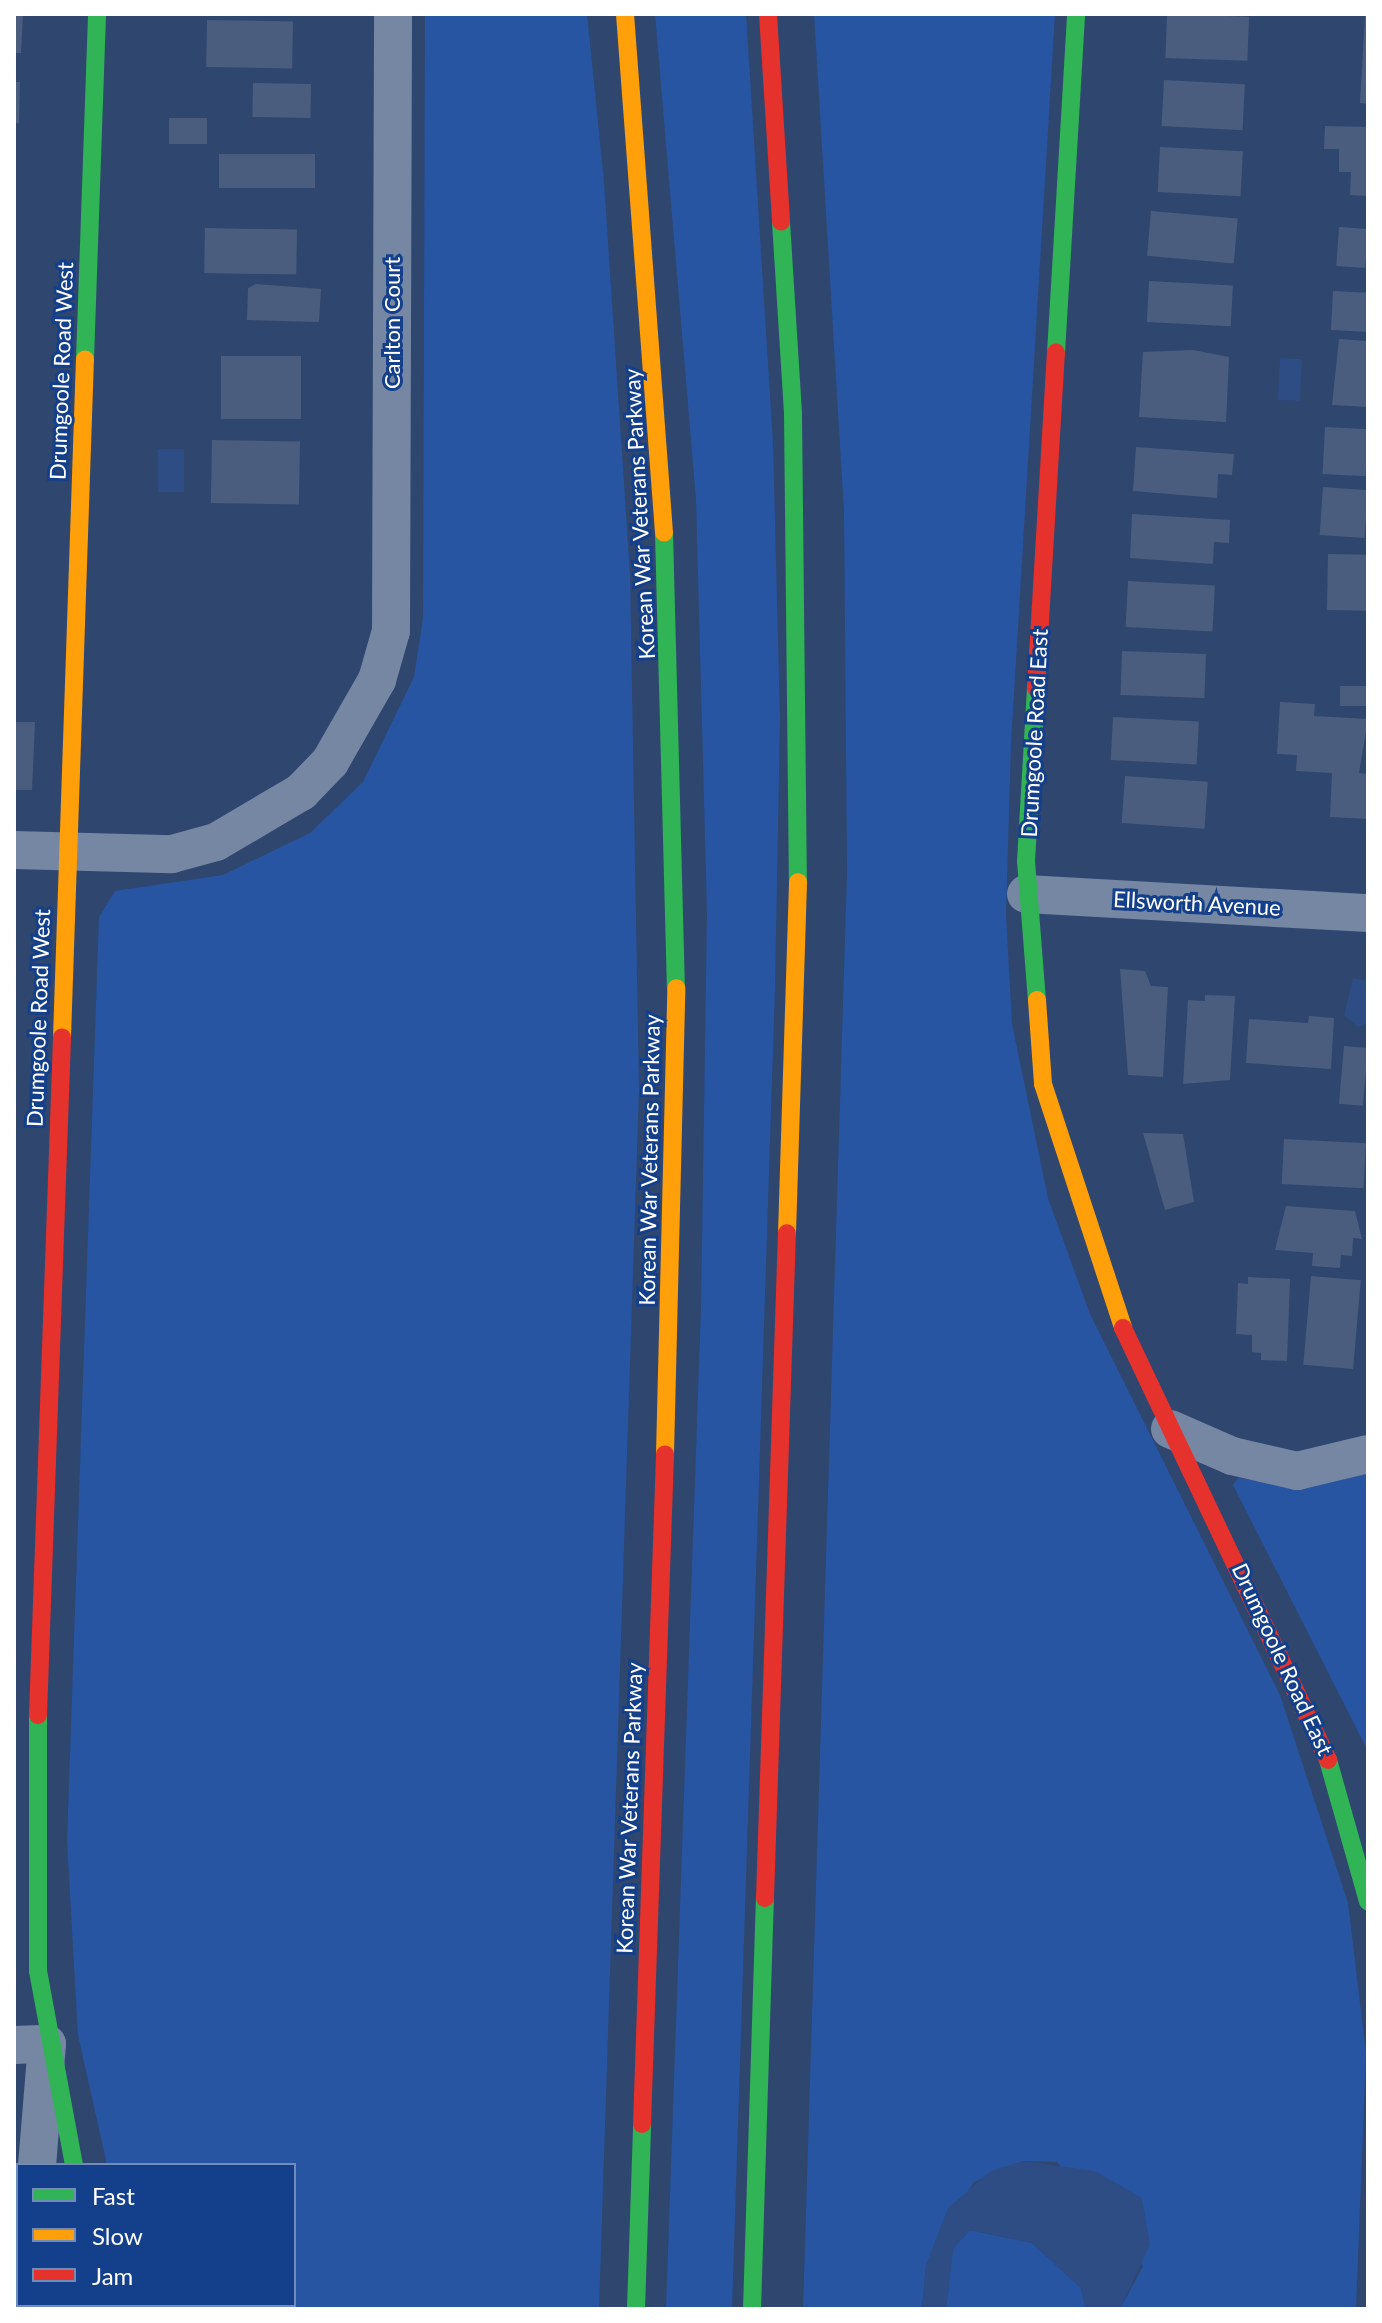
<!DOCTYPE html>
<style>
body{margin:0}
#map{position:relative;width:1382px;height:2323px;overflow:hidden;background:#2f466f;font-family:Lato,sans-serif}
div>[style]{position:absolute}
.green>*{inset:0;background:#2755a2}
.water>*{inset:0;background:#2e4d85;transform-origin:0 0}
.building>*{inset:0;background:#4a5d7e;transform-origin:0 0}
.street>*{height:38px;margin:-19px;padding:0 19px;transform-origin:19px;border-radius:19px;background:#7687a4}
.fast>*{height:18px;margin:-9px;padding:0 9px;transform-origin:9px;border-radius:9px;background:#30b455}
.slow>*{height:18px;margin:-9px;padding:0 9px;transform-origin:9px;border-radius:9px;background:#ff9f0a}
.jam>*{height:18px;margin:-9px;padding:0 9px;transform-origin:9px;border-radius:9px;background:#e5322d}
span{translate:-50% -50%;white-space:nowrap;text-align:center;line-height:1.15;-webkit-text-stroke:6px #143f8a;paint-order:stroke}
.street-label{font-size:22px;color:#fff}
.frame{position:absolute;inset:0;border:16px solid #fff;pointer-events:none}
.legend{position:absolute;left:16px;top:2163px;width:280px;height:144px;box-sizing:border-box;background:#143f8a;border:2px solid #728cb9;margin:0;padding:10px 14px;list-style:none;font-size:24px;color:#fff}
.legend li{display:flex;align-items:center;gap:16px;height:40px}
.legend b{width:40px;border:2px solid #728cb9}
</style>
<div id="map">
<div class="green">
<div style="clip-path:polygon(425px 14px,587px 14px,604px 182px,630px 574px,639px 1089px,599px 2309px,154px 2309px,294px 2305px,294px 2165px,107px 2165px,78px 2035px,67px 1841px,99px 917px,115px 891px,223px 875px,310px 833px,363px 782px,414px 677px,423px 618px)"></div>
<div style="clip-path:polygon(655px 14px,746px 14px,773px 443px,780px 719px,775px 988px,732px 2309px,666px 2309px,701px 1308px,707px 913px,696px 499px)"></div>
<div style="clip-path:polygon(814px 14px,1055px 14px,1011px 743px,1006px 915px,1012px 1024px,1048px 1198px,1090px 1314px,1280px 1695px,1348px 1903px,1366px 2053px,1356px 2309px,1120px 2309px,1143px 2266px,1057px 2162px,1023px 2161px,974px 2182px,926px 2265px,922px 2309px,803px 2309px,847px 873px,844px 511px)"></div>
<div style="clip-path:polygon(1368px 1473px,1368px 1751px,1233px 1485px,1238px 1478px,1306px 1488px)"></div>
<div style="clip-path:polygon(969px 2230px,1032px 2243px,1081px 2288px,1086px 2309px,946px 2309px,953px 2249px)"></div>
</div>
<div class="water">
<div style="left:1280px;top:358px;width:22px;height:42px;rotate:3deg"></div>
<div style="left:158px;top:449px;width:26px;height:43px"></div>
<div style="clip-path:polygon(1353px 978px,1368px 981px,1368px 1023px,1358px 1027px,1344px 1015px)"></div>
<div style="clip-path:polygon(1023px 2161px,1095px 2171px,1142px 2198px,1150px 2245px,1120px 2309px,1086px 2309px,1081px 2288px,1032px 2243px,970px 2230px,953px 2249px,946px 2309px,922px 2309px,926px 2265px,948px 2208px,991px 2171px)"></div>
</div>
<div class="building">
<div style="clip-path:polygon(14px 14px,23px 14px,21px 53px,14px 53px)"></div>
<div style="left:1167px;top:14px;width:82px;height:44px;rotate:2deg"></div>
<div style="clip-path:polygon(1365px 15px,1368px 15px,1368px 104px,1360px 103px)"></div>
<div style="left:207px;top:20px;width:86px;height:47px;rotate:1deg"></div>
<div style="left:1164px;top:80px;width:81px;height:46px;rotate:3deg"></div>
<div style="clip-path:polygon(14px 82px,20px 82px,19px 123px,14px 123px)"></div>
<div style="left:253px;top:83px;width:58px;height:34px;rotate:1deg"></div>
<div style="left:169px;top:118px;width:38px;height:26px"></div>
<div style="clip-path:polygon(1325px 126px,1368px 127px,1368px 196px,1350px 195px,1351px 172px,1339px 172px,1339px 149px,1324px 149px)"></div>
<div style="left:1160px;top:147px;width:83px;height:45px;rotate:3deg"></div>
<div style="left:315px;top:154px;width:34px;height:96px;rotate:90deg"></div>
<div style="left:1151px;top:211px;width:87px;height:45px;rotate:5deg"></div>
<div style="left:1339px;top:227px;width:29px;height:39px;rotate:4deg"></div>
<div style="left:205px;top:228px;width:92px;height:45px;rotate:1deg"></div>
<div style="left:1149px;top:281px;width:84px;height:41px;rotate:3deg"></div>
<div style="clip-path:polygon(256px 284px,321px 289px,319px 322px,247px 320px,248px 288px)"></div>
<div style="left:1333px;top:291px;width:35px;height:39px;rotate:3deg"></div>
<div style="clip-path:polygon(1339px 339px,1367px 341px,1368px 407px,1332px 405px)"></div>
<div style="clip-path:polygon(1193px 350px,1229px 357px,1226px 422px,1139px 417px,1143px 352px)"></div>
<div style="left:221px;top:356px;width:80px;height:63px"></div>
<div style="left:1325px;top:427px;width:43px;height:47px;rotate:3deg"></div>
<div style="left:212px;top:440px;width:88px;height:63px;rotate:1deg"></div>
<div style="clip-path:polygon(1136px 447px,1234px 454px,1232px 475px,1218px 474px,1217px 498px,1133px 491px)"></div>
<div style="left:1323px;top:487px;width:45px;height:48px;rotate:4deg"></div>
<div style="clip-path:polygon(1132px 514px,1230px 520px,1229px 543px,1214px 542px,1213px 564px,1130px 558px)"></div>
<div style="left:1328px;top:554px;width:40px;height:56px;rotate:1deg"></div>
<div style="left:1128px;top:581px;width:87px;height:46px;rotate:3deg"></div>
<div style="left:1122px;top:651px;width:84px;height:44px;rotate:2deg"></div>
<div style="left:1340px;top:686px;width:28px;height:20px"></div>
<div style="clip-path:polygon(1280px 702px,1315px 704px,1314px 716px,1368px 719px,1359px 773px,1368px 774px,1368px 819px,1330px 817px,1332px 773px,1296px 771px,1297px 755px,1277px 754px)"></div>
<div style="left:1113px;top:717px;width:86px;height:43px;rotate:3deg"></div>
<div style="clip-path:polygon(14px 722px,35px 722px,32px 790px,14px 790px)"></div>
<div style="left:1125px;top:776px;width:83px;height:47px;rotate:4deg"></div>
<div style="clip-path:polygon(1120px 969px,1145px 971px,1151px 986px,1168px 987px,1163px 1077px,1128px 1075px)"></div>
<div style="clip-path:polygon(1205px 995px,1235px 996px,1230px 1080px,1183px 1084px,1188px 1000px,1205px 1001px)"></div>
<div style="clip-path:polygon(1309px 1016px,1334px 1018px,1331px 1069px,1246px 1063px,1249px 1019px,1308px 1023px)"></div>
<div style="left:1344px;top:1046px;width:24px;height:58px;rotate:5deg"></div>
<div style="clip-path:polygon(1143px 1133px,1183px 1134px,1194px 1202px,1165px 1210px)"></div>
<div style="left:1284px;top:1139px;width:82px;height:45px;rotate:3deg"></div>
<div style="clip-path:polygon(1286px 1206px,1355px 1211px,1362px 1239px,1353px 1238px,1352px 1256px,1341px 1255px,1340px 1268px,1312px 1266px,1313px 1253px,1275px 1250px)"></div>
<div style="left:1311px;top:1276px;width:50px;height:89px;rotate:5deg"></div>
<div style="clip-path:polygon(1248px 1277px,1290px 1279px,1287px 1361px,1261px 1360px,1261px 1353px,1252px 1352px,1252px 1335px,1236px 1334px,1238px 1283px,1248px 1284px)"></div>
</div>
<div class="street">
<div style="left:14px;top:850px;width:158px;rotate:1.5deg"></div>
<div style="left:172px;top:854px;width:46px;rotate:-15.3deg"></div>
<div style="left:216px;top:842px;width:99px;rotate:-30.5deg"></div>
<div style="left:301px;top:792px;width:42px;rotate:-46deg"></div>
<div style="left:330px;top:762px;width:95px;rotate:-60.2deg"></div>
<div style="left:377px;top:680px;width:51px;rotate:-74.1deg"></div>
<div style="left:391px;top:631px;width:617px;rotate:-89.81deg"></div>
<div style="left:1026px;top:894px;width:343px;rotate:3.2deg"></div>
<div style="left:1170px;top:1429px;width:68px;rotate:23.5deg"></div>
<div style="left:1232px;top:1456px;width:67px;rotate:13deg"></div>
<div style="left:1297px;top:1471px;width:73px;rotate:-13.5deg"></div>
<div style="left:14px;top:2045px;width:33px;rotate:-2deg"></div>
<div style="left:47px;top:2044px;width:121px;rotate:94.7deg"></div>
<div style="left:26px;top:2309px;width:4px;rotate:-90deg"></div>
</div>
<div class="fast">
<div style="left:781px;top:222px;width:192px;rotate:86.4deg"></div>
<div style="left:793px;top:414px;width:468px;rotate:89.4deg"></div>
<div style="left:1056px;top:353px;width:340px;rotate:-86.6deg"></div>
<div style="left:85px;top:359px;width:345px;rotate:-88deg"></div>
<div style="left:664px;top:533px;width:455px;rotate:88.5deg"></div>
<div style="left:1036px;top:688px;width:173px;rotate:93.3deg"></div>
<div style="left:1026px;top:861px;width:139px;rotate:85.5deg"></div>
<div style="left:38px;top:1715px;width:256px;rotate:90deg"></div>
<div style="left:38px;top:1971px;width:197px;rotate:79.5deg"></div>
<div style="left:1328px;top:1760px;width:147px;rotate:74.2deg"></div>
<div style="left:636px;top:2309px;width:185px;rotate:-88.1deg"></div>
<div style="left:752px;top:2309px;width:411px;rotate:-88.2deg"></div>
</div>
<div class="slow">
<div style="left:625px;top:14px;width:520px;rotate:85.7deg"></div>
<div style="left:1037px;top:1000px;width:84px;rotate:85.9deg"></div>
<div style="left:1043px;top:1084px;width:257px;rotate:71.8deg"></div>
<div style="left:62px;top:1037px;width:678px;rotate:-88.06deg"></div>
<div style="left:787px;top:1233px;width:351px;rotate:-88.2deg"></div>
<div style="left:665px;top:1454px;width:466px;rotate:-88.6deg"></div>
</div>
<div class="jam">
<div style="left:768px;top:14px;width:208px;rotate:86.4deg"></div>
<div style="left:1036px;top:688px;width:336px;rotate:-86.6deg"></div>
<div style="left:1123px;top:1328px;width:478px;rotate:64.6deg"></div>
<div style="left:38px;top:1715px;width:678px;rotate:-87.97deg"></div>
<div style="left:765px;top:1898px;width:665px;rotate:-88.11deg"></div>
<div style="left:642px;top:2124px;width:670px;rotate:-88.03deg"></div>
<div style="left:118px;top:2305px;width:4px;rotate:63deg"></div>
</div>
<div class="street-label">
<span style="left:392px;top:323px;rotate:-90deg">Carlton Court</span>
<span style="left:61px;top:371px;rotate:-88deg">Drumgoole Road West</span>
<span style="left:639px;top:514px;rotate:-93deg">Korean War Veterans Parkway</span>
<span style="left:1034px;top:733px;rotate:-87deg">Drumgoole Road East</span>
<span style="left:1197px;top:903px;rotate:3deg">Ellsworth Avenue</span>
<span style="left:38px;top:1018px;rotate:-88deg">Drumgoole Road West</span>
<span style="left:649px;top:1160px;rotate:-89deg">Korean War Veterans Parkway</span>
<span style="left:1283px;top:1659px;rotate:65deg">Drumgoole Road East</span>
<span style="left:629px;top:1808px;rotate:-88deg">Korean War Veterans Parkway</span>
</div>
<div class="frame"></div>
<ul class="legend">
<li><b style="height:10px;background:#30b455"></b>Fast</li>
<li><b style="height:10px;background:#ff9f0a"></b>Slow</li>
<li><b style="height:10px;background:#e5322d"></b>Jam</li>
</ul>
</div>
